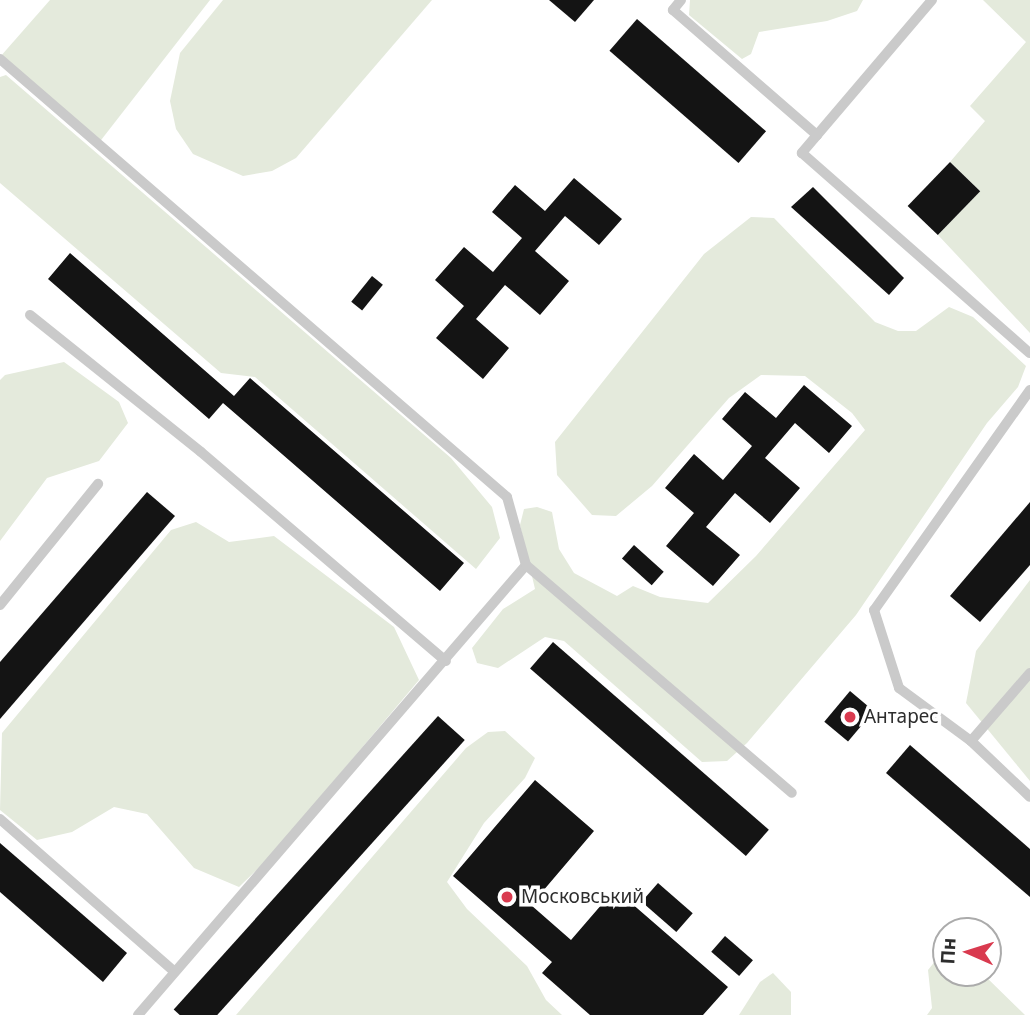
<!DOCTYPE html>
<meta charset="utf-8">
<style>
body{margin:0}
#map{position:relative;width:1030px;height:1015px;overflow:hidden;background:#fff;font-family:"Noto Sans",sans-serif}
div>[style]{position:absolute}
.green>*{inset:0;background:#e4eadc}
.building>*{inset:0;background:#141414;transform-origin:0 0}
.lane>*{height:10px;margin:-5px;padding:0 5px;transform-origin:5px;border-radius:5px;background:#cacaca}
.dots>*{width:19px;height:19px;translate:-50% -50%;box-sizing:border-box;border:4px solid #fff;border-radius:50%}
span{translate:-50% -50%;white-space:nowrap;text-align:center;line-height:1.15;-webkit-text-stroke:7px #fff;paint-order:stroke}
.poi-label{font-size:19px;color:#2d2d2d}
.left{translate:0 -50%;text-align:left}
.north{position:absolute;left:932px;top:917px;width:70px;height:70px;box-sizing:border-box;background:#fff;border:2px solid #ababab;border-radius:50%;rotate:273deg;font-size:19px;font-weight:700;line-height:28px;text-align:center;color:#2d2d2d}
.north::after{content:'';display:block;margin:auto;width:24px;height:32px;background:#d93a4f;clip-path:polygon(50% 0,100% 100%,50% 72%,0 100%)}
</style>
<div id="map">
<div class="green">
<div style="clip-path:polygon(50px 0,210px 0,98px 144px,0 57px)"></div>
<div style="clip-path:polygon(223px 0,432px 0,296px 158px,272px 171px,243px 176px,193px 154px,176px 129px,170px 101px,180px 53px)"></div>
<div style="clip-path:polygon(690px 0,863px 0,857px 11px,827px 21px,759px 32px,751px 54px,742px 59px,689px 15px)"></div>
<div style="clip-path:polygon(983px 0,1030px 0,1030px 333px,938px 235px,980px 191px,950px 162px,985px 121px,970px 106px,1026px 42px)"></div>
<div style="clip-path:polygon(6px 75px,451px 458px,492px 507px,500px 538px,476px 569px,255px 377px,221px 373px,0 183px,0 77px)"></div>
<div style="clip-path:polygon(751px 217px,774px 218px,875px 322px,898px 331px,916px 331px,949px 307px,973px 317px,1026px 366px,1018px 387px,987px 423px,856px 615px,747px 743px,727px 761px,702px 762px,564px 641px,545px 637px,498px 668px,477px 663px,472px 648px,503px 609px,535px 589px,520px 525px,524px 509px,537px 507px,552px 512px,559px 549px,574px 573px,617px 596px,633px 586px,660px 597px,708px 603px,756px 556px,865px 430px,852px 413px,805px 376px,761px 375px,729px 398px,652px 486px,616px 516px,592px 515px,557px 475px,555px 442px,704px 254px)"></div>
<div style="clip-path:polygon(64px 362px,119px 402px,128px 423px,99px 461px,47px 478px,0 541px,0 380px,5px 375px)"></div>
<div style="clip-path:polygon(196px 522px,229px 542px,274px 536px,394px 627px,419px 680px,269px 858px,239px 887px,194px 868px,147px 814px,114px 807px,72px 832px,37px 840px,0 810px,2px 733px,171px 530px)"></div>
<div style="clip-path:polygon(1030px 580px,1030px 781px,966px 703px,976px 651px)"></div>
<div style="clip-path:polygon(505px 731px,535px 758px,525px 778px,484px 823px,447px 882px,467px 909px,527px 966px,546px 1000px,562px 1015px,236px 1015px,466px 748px,488px 732px)"></div>
<div style="clip-path:polygon(946px 959px,946px 973px,982px 973px,1025px 1015px,927px 1015px,932px 1008px,928px 970px,936px 960px)"></div>
<div style="clip-path:polygon(773px 973px,791px 992px,791px 1015px,739px 1015px,760px 982px)"></div>
</div>
<div class="building">
<div style="clip-path:polygon(549px 0,594px 0,575px 22px)"></div>
<div style="left:637px;top:19px;width:171px;height:42px;rotate:41deg"></div>
<div style="left:950px;top:162px;width:42px;height:61px;rotate:44deg"></div>
<div style="clip-path:polygon(574px 178px,622px 219px,599px 245px,565px 216px,535px 251px,569px 281px,540px 315px,505px 285px,476px 319px,509px 348px,483px 379px,436px 338px,464px 306px,435px 280px,464px 247px,493px 272px,522px 238px,492px 212px,515px 185px,545px 211px)"></div>
<div style="clip-path:polygon(813px 187px,904px 278px,889px 295px,791px 207px)"></div>
<div style="clip-path:polygon(70px 253px,234px 396px,250px 378px,464px 563px,440px 591px,223px 403px,209px 419px,48px 279px)"></div>
<div style="left:372px;top:276px;width:14px;height:33px;rotate:39deg"></div>
<div style="clip-path:polygon(804px 385px,852px 426px,829px 453px,795px 423px,765px 458px,800px 488px,770px 523px,735px 493px,706px 527px,740px 555px,713px 586px,666px 546px,694px 513px,665px 488px,694px 454px,723px 480px,752px 446px,722px 419px,745px 392px,776px 418px)"></div>
<div style="clip-path:polygon(147px 492px,175px 516px,0 719px,0 662px)"></div>
<div style="clip-path:polygon(1030px 502px,1030px 565px,980px 622px,950px 596px)"></div>
<div style="left:634px;top:545px;width:40px;height:18px;rotate:42deg"></div>
<div style="left:553px;top:642px;width:286px;height:35px;rotate:41deg"></div>
<div style="left:850px;top:691px;width:31px;height:40px;rotate:40deg"></div>
<div style="left:438px;top:716px;width:36px;height:395px;rotate:42deg"></div>
<div style="clip-path:polygon(910px 745px,1030px 849px,1030px 897px,886px 773px)"></div>
<div style="clip-path:polygon(535px 780px,594px 831px,531px 905px,571px 940px,615px 889px,728px 987px,703px 1015px,590px 1015px,542px 973px,552px 962px,453px 876px)"></div>
<div style="clip-path:polygon(0 843px,127px 953px,103px 982px,0 892px)"></div>
<div style="left:658px;top:883px;width:46px;height:25px;rotate:41deg"></div>
<div style="left:725px;top:936px;width:37px;height:21px;rotate:41deg"></div>
</div>
<div class="lane">
<div style="left:681px;top:0;width:13px;rotate:129deg"></div>
<div style="left:673px;top:10px;width:191px;rotate:41deg"></div>
<div style="left:932px;top:0;width:201px;rotate:130.4deg"></div>
<div style="left:802px;top:153px;width:303px;rotate:41.3deg"></div>
<div style="left:0;top:59px;width:670px;rotate:40.82deg"></div>
<div style="left:507px;top:497px;width:71px;rotate:74.4deg"></div>
<div style="left:30px;top:315px;width:219px;rotate:38.7deg"></div>
<div style="left:201px;top:452px;width:322px;rotate:40.5deg"></div>
<div style="left:1030px;top:390px;width:270px;rotate:125.3deg"></div>
<div style="left:874px;top:610px;width:82px;rotate:72.2deg"></div>
<div style="left:899px;top:688px;width:89px;rotate:36.4deg"></div>
<div style="left:971px;top:741px;width:81px;rotate:43.5deg"></div>
<div style="left:0;top:605px;width:156px;rotate:-51deg"></div>
<div style="left:971px;top:741px;width:90px;rotate:-49.1deg"></div>
<div style="left:0;top:819px;width:232px;rotate:41.2deg"></div>
<div style="left:138px;top:1015px;width:594px;rotate:-49.23deg"></div>
<div style="left:526px;top:565px;width:350px;rotate:40.6deg"></div>
</div>
<div class="dots">
<div style="left:850px;top:717px;background:#d93a4f"></div>
<div style="left:507px;top:897px;background:#d93a4f"></div>
</div>
<div class="poi-label">
<span class="left" style="left:864px;top:717px">Антарес</span>
<span class="left" style="left:521px;top:897px">Московський</span>
</div>
<div class="north">Пн</div>
</div>
